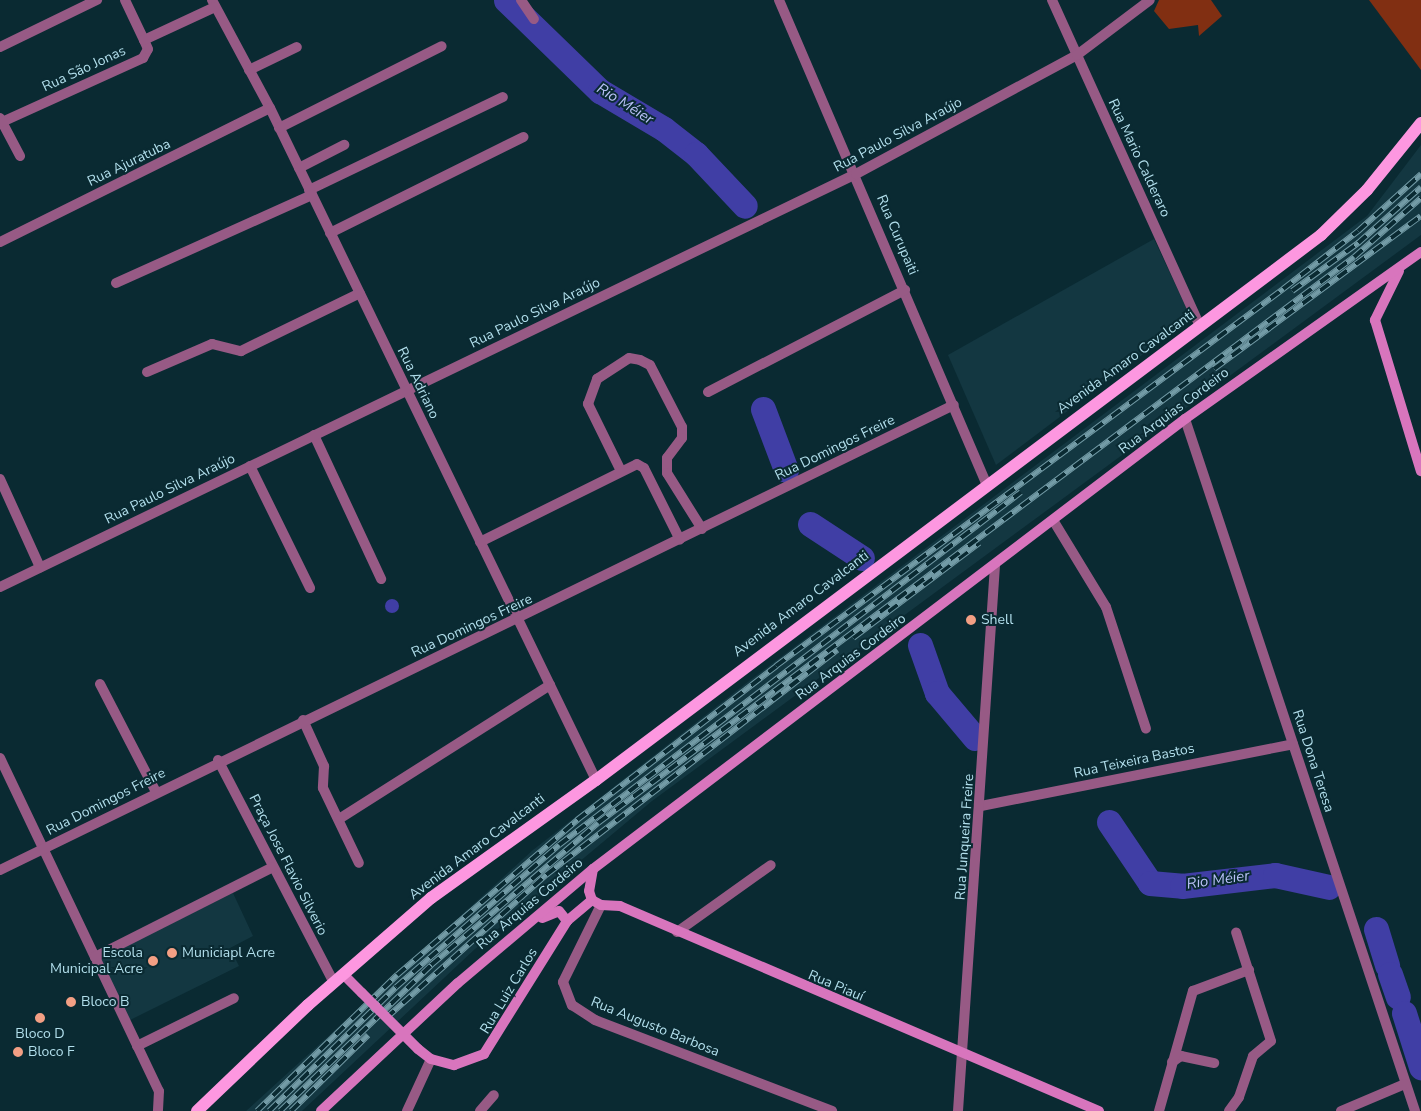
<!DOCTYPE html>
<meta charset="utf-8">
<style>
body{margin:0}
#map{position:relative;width:1421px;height:1111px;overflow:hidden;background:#0a2a32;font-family:"Nunito Sans",sans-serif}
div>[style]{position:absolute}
.built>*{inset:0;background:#133741}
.green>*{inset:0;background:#812f12}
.water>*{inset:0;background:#403ea5}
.round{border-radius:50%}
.river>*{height:25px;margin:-12.5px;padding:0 12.5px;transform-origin:12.5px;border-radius:12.5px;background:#403ea5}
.street>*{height:10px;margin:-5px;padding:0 5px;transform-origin:5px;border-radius:5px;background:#975a85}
.secondary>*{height:10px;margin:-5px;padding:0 5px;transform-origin:5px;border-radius:5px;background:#d875bd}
.primary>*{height:12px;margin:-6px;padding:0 6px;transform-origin:6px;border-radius:6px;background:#fd97e0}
.rail>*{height:5.5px;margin-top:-2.75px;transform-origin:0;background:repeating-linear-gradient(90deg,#0a2a32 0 11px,#739ba6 0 22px);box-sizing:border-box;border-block:1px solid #739ba6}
.secondary-bridge>*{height:10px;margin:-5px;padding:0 5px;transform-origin:5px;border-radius:5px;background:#d875bd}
.dots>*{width:14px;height:14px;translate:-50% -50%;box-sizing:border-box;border:2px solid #0a2a32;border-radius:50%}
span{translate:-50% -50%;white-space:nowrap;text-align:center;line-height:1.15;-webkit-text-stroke:4px #0a2a32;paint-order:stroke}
.street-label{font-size:14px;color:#b2dfec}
.poi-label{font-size:14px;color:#b2dfec}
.left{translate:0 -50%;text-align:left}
.right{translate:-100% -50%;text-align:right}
.water-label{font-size:15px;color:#bac2f8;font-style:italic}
</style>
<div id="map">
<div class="built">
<div style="clip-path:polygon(1421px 145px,1421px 235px,652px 801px,475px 949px,302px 1111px,246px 1111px,533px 850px,749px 681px,1367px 216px)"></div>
<div style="clip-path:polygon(1154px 239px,1191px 318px,996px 465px,948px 355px)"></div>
<div style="clip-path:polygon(233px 893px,253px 936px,230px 948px,239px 966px,128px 1021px,100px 959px)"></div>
</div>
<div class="green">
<div style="clip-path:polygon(1159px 0,1211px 0,1222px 16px,1199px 36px,1198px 25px,1169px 29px,1154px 11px)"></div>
<div style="clip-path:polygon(1369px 0,1421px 0,1421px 70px)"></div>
</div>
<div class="water">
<div class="round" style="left:385px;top:599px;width:14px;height:14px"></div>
</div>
<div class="river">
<div style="left:506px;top:0;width:131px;rotate:44.1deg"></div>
<div style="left:600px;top:91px;width:74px;rotate:30.7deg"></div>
<div style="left:664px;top:129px;width:41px;rotate:38deg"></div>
<div style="left:696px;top:154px;width:71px;rotate:46.7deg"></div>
<div style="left:763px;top:409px;width:65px;rotate:69.3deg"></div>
<div style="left:810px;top:524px;width:62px;rotate:33.2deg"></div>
<div style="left:920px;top:645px;width:51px;rotate:70.5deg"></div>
<div style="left:937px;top:693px;width:59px;rotate:49.8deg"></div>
<div style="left:1109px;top:822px;width:73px;rotate:56.1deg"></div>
<div style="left:1150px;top:883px;width:32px;rotate:5deg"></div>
<div style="left:1182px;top:886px;width:94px;rotate:-6.7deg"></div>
<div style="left:1275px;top:875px;width:55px;rotate:12.5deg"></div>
<div style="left:1376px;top:929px;width:38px;rotate:73deg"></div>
<div style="left:1390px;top:974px;width:24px;rotate:71deg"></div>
<div style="left:1404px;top:1013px;width:57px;rotate:72.5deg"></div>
</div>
<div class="street">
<div style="left:125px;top:0;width:44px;rotate:64.6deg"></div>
<div style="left:212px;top:0;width:123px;rotate:61.8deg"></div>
<div style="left:270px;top:108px;width:747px;rotate:64.12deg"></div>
<div style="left:521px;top:0;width:23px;rotate:56deg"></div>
<div style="left:779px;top:0;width:525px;rotate:66.8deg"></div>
<div style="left:1052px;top:0;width:358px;rotate:65.6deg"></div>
<div style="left:0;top:47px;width:108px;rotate:-25.9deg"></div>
<div style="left:249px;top:70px;width:53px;rotate:-25.6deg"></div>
<div style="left:0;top:118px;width:43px;rotate:62.2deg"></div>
<div style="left:2px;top:122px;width:155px;rotate:-24.4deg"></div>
<div style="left:143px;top:58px;width:10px;rotate:-61deg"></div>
<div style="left:148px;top:49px;width:10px;rotate:-114deg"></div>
<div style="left:144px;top:40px;width:78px;rotate:-24.9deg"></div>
<div style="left:279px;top:128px;width:182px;rotate:-26.7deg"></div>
<div style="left:299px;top:168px;width:51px;rotate:-27.1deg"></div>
<div style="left:309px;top:190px;width:215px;rotate:-25.6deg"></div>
<div style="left:330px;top:233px;width:216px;rotate:-26.4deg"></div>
<div style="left:0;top:242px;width:301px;rotate:-26.4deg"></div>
<div style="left:116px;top:283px;width:215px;rotate:-24.2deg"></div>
<div style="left:147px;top:372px;width:71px;rotate:-23.3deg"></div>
<div style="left:212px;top:344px;width:30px;rotate:14deg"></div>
<div style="left:241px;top:351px;width:132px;rotate:-26deg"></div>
<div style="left:708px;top:392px;width:222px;rotate:-27.4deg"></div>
<div style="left:1185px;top:419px;width:729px;rotate:71.61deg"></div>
<div style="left:314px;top:435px;width:159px;rotate:65deg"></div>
<div style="left:250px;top:466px;width:136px;rotate:63.8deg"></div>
<div style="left:621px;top:471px;width:75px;rotate:-116.2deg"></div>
<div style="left:588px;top:404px;width:27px;rotate:-70deg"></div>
<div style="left:597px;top:379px;width:38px;rotate:-33deg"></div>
<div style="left:629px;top:358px;width:11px;rotate:10deg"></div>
<div style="left:640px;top:360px;width:11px;rotate:27deg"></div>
<div style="left:650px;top:365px;width:70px;rotate:62.7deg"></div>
<div style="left:682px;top:427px;width:11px;rotate:90deg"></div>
<div style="left:682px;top:438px;width:25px;rotate:127deg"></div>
<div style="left:667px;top:458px;width:15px;rotate:90deg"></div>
<div style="left:667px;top:473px;width:66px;rotate:58deg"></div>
<div style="left:0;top:479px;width:97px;rotate:65.6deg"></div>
<div style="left:1053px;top:520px;width:102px;rotate:58.7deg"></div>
<div style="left:1106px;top:607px;width:128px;rotate:71.8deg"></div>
<div style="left:480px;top:542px;width:175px;rotate:-26.4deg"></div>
<div style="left:637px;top:464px;width:8px;rotate:30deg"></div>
<div style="left:644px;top:468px;width:80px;rotate:63.4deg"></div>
<div style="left:0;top:587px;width:950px;rotate:-25.76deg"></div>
<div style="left:856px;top:174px;width:251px;rotate:-28.3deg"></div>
<div style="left:1077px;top:55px;width:91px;rotate:-37deg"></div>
<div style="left:100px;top:684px;width:122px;rotate:62.6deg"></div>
<div style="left:303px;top:720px;width:51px;rotate:65.5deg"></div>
<div style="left:324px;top:766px;width:22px;rotate:93deg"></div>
<div style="left:323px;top:788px;width:83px;rotate:64.4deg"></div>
<div style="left:0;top:758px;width:369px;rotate:64.5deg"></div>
<div style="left:159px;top:1091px;width:20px;rotate:93deg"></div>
<div style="left:218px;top:760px;width:251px;rotate:62.5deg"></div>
<div style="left:981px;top:806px;width:318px;rotate:-11.2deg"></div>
<div style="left:339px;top:819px;width:250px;rotate:-32.4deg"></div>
<div style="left:0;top:870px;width:1061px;rotate:-25.99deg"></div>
<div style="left:601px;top:905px;width:86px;rotate:116.3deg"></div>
<div style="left:563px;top:982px;width:25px;rotate:69deg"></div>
<div style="left:572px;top:1005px;width:27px;rotate:33deg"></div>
<div style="left:595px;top:1020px;width:254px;rotate:21deg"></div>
<div style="left:677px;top:932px;width:115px;rotate:-35.5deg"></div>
<div style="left:95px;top:957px;width:199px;rotate:-26.8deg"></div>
<div style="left:137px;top:1046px;width:108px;rotate:-26.3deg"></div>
<div style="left:1172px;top:1062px;width:11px;rotate:-34deg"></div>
<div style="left:1181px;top:1056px;width:34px;rotate:12deg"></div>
<div style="left:407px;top:1111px;width:57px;rotate:-65.2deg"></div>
<div style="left:480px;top:1111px;width:21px;rotate:-49deg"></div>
<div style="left:958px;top:1111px;width:547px;rotate:-86.12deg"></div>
<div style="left:1159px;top:1111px;width:125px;rotate:-74.2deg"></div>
<div style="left:1193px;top:991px;width:60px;rotate:-20.6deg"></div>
<div style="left:1229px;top:1111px;width:17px;rotate:-54deg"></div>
<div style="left:1239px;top:1097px;width:43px;rotate:-71.1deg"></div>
<div style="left:1253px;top:1056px;width:23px;rotate:-40deg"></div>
<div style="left:1271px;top:1041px;width:114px;rotate:-107.8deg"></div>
<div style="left:1341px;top:1111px;width:69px;rotate:-22.9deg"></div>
</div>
<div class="secondary">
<div style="left:1399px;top:271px;width:55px;rotate:116.1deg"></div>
<div style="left:1375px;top:320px;width:158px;rotate:73.1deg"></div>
<div style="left:593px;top:869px;width:22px;rotate:100deg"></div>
<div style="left:589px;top:891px;width:9px;rotate:72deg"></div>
<div style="left:592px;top:900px;width:10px;rotate:29deg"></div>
<div style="left:601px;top:905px;width:19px;rotate:3deg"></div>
<div style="left:620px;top:906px;width:521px;rotate:23.17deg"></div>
<div style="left:542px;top:918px;width:18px;rotate:-22deg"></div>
<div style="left:559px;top:911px;width:13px;rotate:51deg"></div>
<div style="left:344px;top:975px;width:25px;rotate:45deg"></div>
<div style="left:418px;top:1049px;width:16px;rotate:38deg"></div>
<div style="left:431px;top:1059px;width:24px;rotate:15deg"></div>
<div style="left:454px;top:1065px;width:32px;rotate:-20deg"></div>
<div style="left:484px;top:1054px;width:157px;rotate:-58deg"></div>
<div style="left:567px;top:921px;width:33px;rotate:-40deg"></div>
<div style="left:321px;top:1111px;width:187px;rotate:-43.1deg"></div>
<div style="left:458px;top:983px;width:177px;rotate:-40.2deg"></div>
<div style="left:593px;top:869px;width:744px;rotate:-37.24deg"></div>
<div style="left:1185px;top:419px;width:289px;rotate:-35.3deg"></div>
</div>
<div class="primary">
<div style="left:197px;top:1111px;width:153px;rotate:-43.7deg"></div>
<div style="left:308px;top:1005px;width:163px;rotate:-41deg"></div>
<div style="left:431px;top:898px;width:203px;rotate:-35.6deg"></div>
<div style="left:596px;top:780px;width:907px;rotate:-36.93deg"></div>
<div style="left:1321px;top:235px;width:64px;rotate:-44.4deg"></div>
<div style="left:1367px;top:190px;width:86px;rotate:-51.1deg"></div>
</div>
<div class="rail">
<div style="left:1292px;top:291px;width:82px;rotate:-36deg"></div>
<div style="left:1358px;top:243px;width:84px;rotate:-41.6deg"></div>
<div style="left:1214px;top:369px;width:257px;rotate:-36.5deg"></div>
<div style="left:853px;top:638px;width:158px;rotate:-37deg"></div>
<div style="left:386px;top:1018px;width:215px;rotate:-41.8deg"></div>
<div style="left:546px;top:875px;width:368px;rotate:-37.7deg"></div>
<div style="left:257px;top:1111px;width:195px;rotate:-44.2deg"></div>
<div style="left:397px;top:975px;width:238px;rotate:-40.7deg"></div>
<div style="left:577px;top:820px;width:252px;rotate:-37.7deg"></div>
<div style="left:776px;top:666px;width:632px;rotate:-36.63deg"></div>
<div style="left:1283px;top:289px;width:95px;rotate:-37.7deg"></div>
<div style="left:1358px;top:231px;width:85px;rotate:-42.1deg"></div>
<div style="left:269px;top:1111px;width:177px;rotate:-44.3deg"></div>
<div style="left:396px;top:987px;width:216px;rotate:-41.1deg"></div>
<div style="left:559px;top:845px;width:581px;rotate:-37.38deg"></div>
<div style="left:280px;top:1111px;width:210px;rotate:-44deg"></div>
<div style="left:431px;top:965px;width:219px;rotate:-40.4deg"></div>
<div style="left:598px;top:823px;width:944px;rotate:-36.82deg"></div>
<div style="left:1354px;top:257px;width:89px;rotate:-41.4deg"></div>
<div style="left:291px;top:1111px;width:108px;rotate:-44.6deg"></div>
</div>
<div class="secondary-bridge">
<div style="left:362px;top:993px;width:79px;rotate:45deg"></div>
</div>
<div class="dots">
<div style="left:971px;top:620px;background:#f39f84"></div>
<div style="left:172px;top:953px;background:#f39f84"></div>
<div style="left:153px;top:961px;background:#f39f84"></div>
<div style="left:71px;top:1002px;background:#f39f84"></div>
<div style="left:40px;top:1018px;background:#f39f84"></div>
<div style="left:18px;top:1052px;background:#f39f84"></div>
</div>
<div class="street-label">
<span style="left:84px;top:69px;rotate:-25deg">Rua São Jonas</span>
<span style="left:898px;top:135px;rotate:-28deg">Rua Paulo Silva Araújo</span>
<span style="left:1139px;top:158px;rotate:65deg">Rua Mario Calderaro</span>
<span style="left:129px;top:163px;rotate:-26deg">Rua Ajuratuba</span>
<span style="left:897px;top:235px;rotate:67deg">Rua Curupaiti</span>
<span style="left:535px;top:313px;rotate:-26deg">Rua Paulo Silva Araújo</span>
<span style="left:1126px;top:362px;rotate:-36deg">Avenida Amaro Cavalcanti</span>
<span style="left:418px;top:383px;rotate:64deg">Rua Adriano</span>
<span style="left:1174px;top:411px;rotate:-37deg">Rua Arquias Cordeiro</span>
<span style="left:835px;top:448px;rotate:-26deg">Rua Domingos Freire</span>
<span style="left:170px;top:489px;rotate:-26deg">Rua Paulo Silva Araújo</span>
<span style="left:801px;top:604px;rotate:-37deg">Avenida Amaro Cavalcanti</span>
<span style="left:472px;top:626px;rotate:-25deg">Rua Domingos Freire</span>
<span style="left:851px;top:657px;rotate:-37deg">Rua Arquias Cordeiro</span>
<span style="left:1134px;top:761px;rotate:-12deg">Rua Teixeira Bastos</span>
<span style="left:1313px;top:761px;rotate:72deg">Rua Dona Teresa</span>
<span style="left:106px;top:802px;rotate:-27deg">Rua Domingos Freire</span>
<span style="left:965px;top:837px;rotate:-86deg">Rua Junqueira Freire</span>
<span style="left:477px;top:847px;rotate:-37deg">Avenida Amaro Cavalcanti</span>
<span style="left:288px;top:865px;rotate:63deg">Praça Jose Flavio Silverio</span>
<span style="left:530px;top:904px;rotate:-40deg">Rua Arquias Cordeiro</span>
<span style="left:836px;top:986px;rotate:23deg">Rua Piauí</span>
<span style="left:509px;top:991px;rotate:-59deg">Rua Luiz Carlos</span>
<span style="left:655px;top:1027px;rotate:22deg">Rua Augusto Barbosa</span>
</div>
<div class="poi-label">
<span class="left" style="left:981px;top:620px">Shell</span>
<span class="right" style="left:143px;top:961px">Escola<br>Municipal Acre</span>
<span class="left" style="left:182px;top:953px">Municiapl Acre</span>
<span class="left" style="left:81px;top:1002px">Bloco B</span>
<span style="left:40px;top:1034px">Bloco D</span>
<span class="left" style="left:28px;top:1052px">Bloco F</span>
</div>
<div class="water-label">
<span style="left:625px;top:104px;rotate:32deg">Rio Méier</span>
<span style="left:1218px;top:880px;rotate:-8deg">Rio Méier</span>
</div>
</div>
